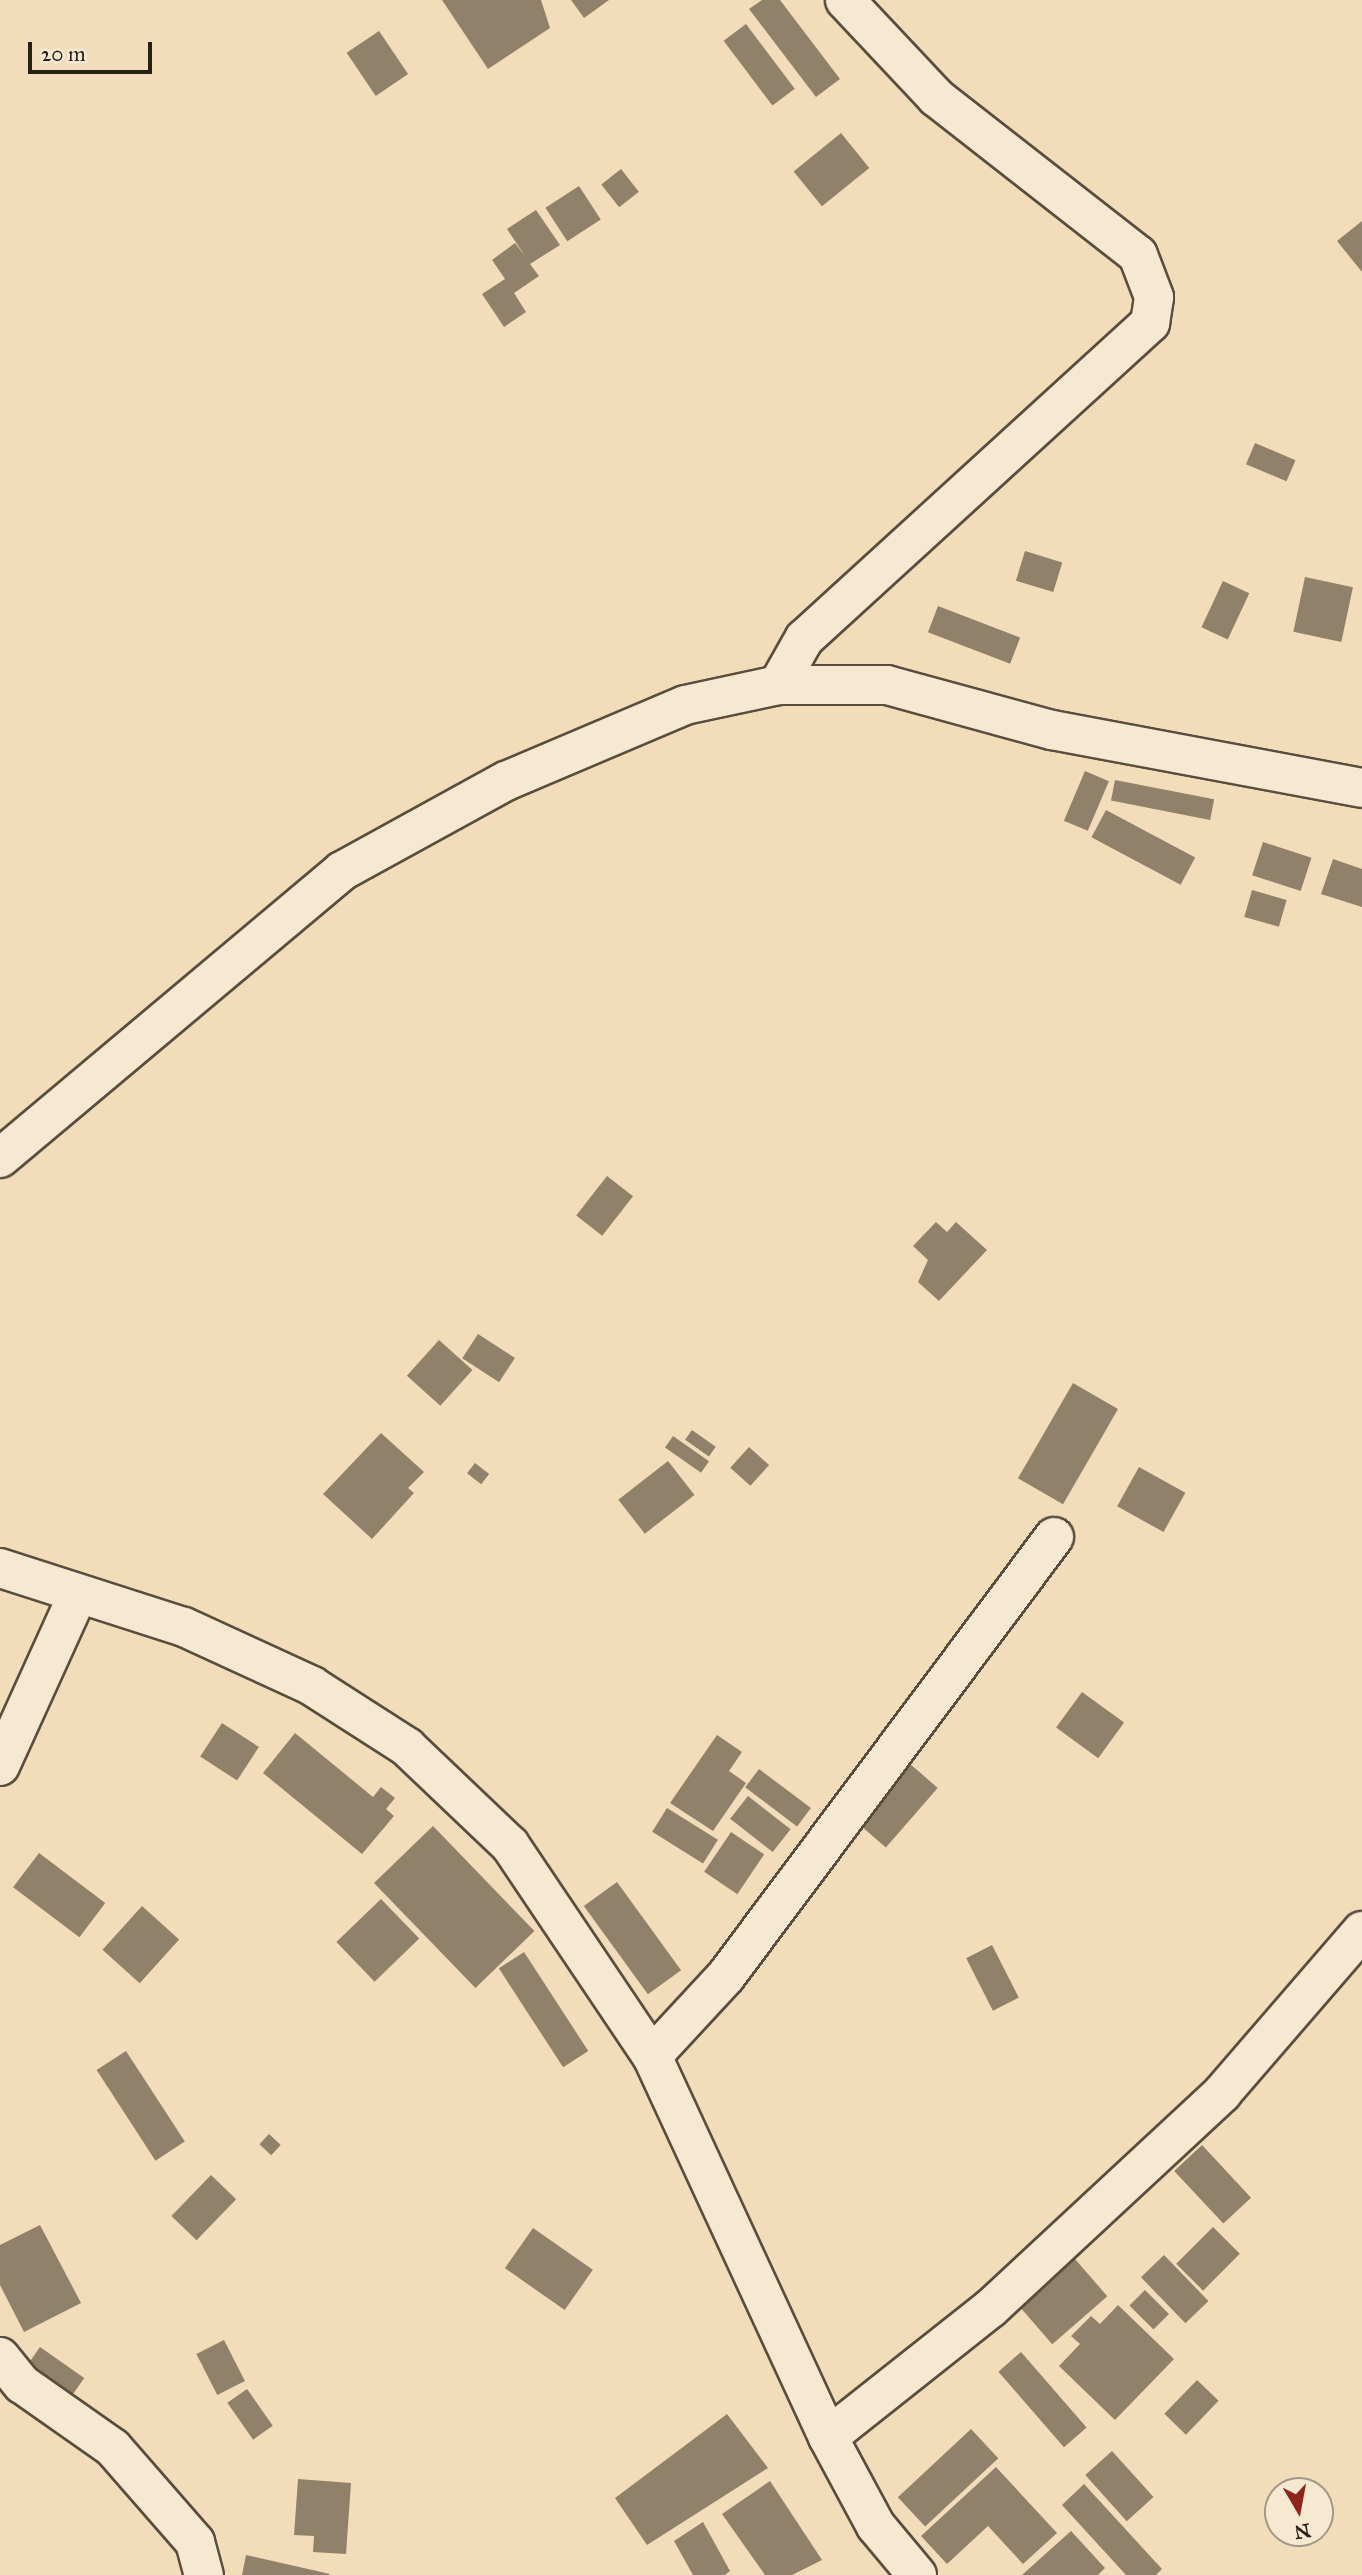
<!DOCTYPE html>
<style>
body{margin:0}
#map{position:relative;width:1362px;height:2575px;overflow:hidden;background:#f3dcb9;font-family:"IM FELL Great Primer",serif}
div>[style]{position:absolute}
.building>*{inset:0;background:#91816a;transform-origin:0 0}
.roads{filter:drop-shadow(2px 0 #594e3e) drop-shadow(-2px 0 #594e3e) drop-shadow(0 2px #594e3e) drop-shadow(0 -2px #594e3e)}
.street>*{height:38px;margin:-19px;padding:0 19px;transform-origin:19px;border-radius:19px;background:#f7e8d2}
span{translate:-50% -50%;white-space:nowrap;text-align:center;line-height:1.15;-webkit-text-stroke:7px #f7e8d2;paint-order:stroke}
.north{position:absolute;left:1264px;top:2477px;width:70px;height:70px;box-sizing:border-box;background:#f7e8d2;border:2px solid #a39886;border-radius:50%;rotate:170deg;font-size:19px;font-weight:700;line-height:28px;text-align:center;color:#261f15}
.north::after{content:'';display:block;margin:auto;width:24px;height:32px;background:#8f2418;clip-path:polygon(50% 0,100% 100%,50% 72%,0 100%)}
.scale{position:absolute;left:28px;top:42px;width:124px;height:32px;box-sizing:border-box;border:4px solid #261f15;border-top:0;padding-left:9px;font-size:21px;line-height:24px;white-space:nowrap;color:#261f15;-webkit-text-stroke:5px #f7e8d2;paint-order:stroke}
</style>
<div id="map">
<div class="building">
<div style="clip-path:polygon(442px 0,541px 0,550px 28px,488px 69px)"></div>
<div style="clip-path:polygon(571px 0,609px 0,584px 18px)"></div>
<div style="clip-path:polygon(762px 0,780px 0,840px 79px,816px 97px,749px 9px)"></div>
<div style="left:746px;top:24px;width:81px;height:28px;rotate:53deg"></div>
<div style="left:379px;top:31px;width:52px;height:39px;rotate:56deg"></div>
<div style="left:841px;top:133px;width:45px;height:61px;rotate:51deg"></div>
<div style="left:621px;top:169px;width:29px;height:25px;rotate:52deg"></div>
<div style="left:579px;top:186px;width:40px;height:40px;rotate:57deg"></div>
<div style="clip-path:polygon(536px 210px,560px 245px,530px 264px,539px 276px,514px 293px,526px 312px,504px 327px,482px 294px,505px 279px,492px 260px,515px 243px,525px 256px,507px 229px)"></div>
<div style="clip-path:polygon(1362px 221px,1362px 272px,1337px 241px)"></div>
<div style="left:1255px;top:443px;width:44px;height:23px;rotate:23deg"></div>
<div style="left:1025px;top:551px;width:39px;height:31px;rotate:17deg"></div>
<div style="left:1305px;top:577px;width:49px;height:56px;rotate:12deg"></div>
<div style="left:1223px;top:581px;width:29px;height:51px;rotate:25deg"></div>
<div style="left:938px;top:606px;width:88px;height:28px;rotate:21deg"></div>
<div style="left:1085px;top:771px;width:26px;height:54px;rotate:23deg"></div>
<div style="left:1115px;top:780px;width:101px;height:21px;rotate:11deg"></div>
<div style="left:1106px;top:810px;width:101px;height:31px;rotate:28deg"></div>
<div style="left:1263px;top:842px;width:51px;height:35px;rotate:18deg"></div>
<div style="clip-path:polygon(1333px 859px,1362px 869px,1362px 907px,1321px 894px)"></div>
<div style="left:1252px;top:890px;width:36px;height:28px;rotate:16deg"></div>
<div style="left:607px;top:1176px;width:33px;height:50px;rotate:38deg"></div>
<div style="clip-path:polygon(936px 1222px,947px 1232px,956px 1222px,987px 1250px,939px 1301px,918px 1282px,928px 1260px,913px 1246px)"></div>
<div style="left:478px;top:1334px;width:44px;height:29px;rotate:33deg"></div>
<div style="left:439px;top:1340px;width:45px;height:48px;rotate:42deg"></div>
<div style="left:1073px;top:1383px;width:52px;height:110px;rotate:30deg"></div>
<div style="left:692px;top:1430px;width:29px;height:12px;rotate:35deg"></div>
<div style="clip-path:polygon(381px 1433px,424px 1472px,408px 1488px,414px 1493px,372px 1539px,323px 1494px)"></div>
<div style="left:673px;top:1436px;width:44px;height:14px;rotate:35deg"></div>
<div style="left:749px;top:1447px;width:27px;height:28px;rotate:42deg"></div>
<div style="left:668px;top:1461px;width:43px;height:63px;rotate:52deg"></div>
<div style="left:475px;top:1463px;width:18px;height:13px;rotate:38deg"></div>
<div style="left:1139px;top:1467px;width:53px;height:45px;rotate:29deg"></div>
<div style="left:1082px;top:1692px;width:52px;height:44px;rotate:36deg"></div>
<div style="left:222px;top:1723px;width:44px;height:40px;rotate:33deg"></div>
<div style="clip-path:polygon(295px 1733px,373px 1797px,381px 1787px,395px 1798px,386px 1809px,394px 1816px,362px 1854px,263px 1773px)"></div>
<div style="clip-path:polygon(717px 1735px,742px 1752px,729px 1771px,746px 1783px,713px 1831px,670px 1803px)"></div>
<div style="left:909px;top:1763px;width:38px;height:79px;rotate:41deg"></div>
<div style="left:759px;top:1769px;width:65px;height:23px;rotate:37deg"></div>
<div style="left:748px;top:1796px;width:54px;height:29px;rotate:38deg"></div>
<div style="left:667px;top:1808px;width:60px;height:28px;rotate:32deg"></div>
<div style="left:433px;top:1826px;width:146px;height:82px;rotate:46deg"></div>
<div style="left:731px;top:1832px;width:40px;height:48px;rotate:34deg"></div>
<div style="left:39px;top:1853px;width:83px;height:43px;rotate:37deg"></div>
<div style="left:617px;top:1882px;width:109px;height:41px;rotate:54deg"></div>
<div style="left:381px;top:1899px;width:55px;height:62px;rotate:46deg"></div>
<div style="left:142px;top:1906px;width:50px;height:59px;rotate:42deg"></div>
<div style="left:992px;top:1945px;width:59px;height:29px;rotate:63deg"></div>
<div style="left:524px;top:1952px;width:118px;height:30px;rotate:57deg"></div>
<div style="left:126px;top:2051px;width:108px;height:35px;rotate:57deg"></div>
<div style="left:269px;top:2134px;width:16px;height:14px;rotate:43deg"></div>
<div style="left:1202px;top:2145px;width:72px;height:38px;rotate:47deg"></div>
<div style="left:211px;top:2175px;width:35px;height:57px;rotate:44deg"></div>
<div style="clip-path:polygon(40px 2225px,81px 2303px,24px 2332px,0 2285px,0 2245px)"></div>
<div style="left:1213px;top:2227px;width:38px;height:52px;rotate:45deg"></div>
<div style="left:533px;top:2228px;width:73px;height:49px;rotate:35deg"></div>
<div style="left:1068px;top:2251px;width:60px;height:73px;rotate:49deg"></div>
<div style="left:1164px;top:2255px;width:64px;height:32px;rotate:46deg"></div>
<div style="left:1145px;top:2290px;width:34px;height:22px;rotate:45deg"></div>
<div style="clip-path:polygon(1118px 2305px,1174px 2359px,1115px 2420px,1059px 2366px,1080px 2344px,1071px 2336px,1091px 2316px,1100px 2324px)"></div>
<div style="left:224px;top:2340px;width:46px;height:31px;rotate:63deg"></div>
<div style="left:40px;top:2347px;width:54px;height:24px;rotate:35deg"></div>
<div style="left:1021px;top:2352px;width:100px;height:30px;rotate:49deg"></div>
<div style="left:1197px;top:2380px;width:30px;height:47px;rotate:44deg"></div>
<div style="left:247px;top:2389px;width:45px;height:24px;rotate:55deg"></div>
<div style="clip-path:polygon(727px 2414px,768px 2468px,647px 2545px,615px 2498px)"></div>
<div style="left:971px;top:2429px;width:40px;height:100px;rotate:47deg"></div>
<div style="left:1112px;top:2451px;width:62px;height:36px;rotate:48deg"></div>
<div style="clip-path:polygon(996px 2467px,1057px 2533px,1023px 2564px,988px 2526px,947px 2564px,921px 2536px)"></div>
<div style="clip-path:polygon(298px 2479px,351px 2483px,346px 2554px,313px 2552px,314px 2536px,294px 2535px)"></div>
<div style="clip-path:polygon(770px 2481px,822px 2560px,792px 2575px,765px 2575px,722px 2514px)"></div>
<div style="clip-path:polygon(1084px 2484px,1162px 2569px,1156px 2575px,1126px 2575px,1062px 2505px)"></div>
<div style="clip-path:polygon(703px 2522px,730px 2571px,725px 2575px,693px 2575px,674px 2541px)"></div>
<div style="clip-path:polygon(1071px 2531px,1105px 2568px,1098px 2575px,1022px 2575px)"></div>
<div style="clip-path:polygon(246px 2555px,330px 2574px,329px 2575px,242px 2575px)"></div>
</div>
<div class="roads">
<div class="street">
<div style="left:778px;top:685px;width:53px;rotate:-60.5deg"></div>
<div style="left:804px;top:639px;width:469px;rotate:-42.4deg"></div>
<div style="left:1150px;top:323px;width:26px;rotate:-81deg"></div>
<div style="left:1154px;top:297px;width:45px;rotate:-110.9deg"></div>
<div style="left:1138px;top:255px;width:256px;rotate:-142deg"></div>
<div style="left:936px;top:97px;width:133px;rotate:-133.2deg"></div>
<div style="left:0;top:1158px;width:446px;rotate:-40deg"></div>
<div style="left:342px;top:871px;width:187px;rotate:-28.8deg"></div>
<div style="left:506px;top:781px;width:194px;rotate:-23deg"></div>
<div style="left:685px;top:705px;width:95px;rotate:-12.1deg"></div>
<div style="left:778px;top:685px;width:109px"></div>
<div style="left:887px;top:685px;width:171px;rotate:15.3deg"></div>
<div style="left:1052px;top:730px;width:315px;rotate:10.6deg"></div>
<div style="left:0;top:1568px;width:193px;rotate:17.8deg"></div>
<div style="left:184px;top:1627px;width:141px;rotate:24.7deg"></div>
<div style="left:312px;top:1686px;width:113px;rotate:32.7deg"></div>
<div style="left:407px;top:1747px;width:142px;rotate:43.6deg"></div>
<div style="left:510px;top:1845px;width:254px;rotate:56.1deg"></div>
<div style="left:652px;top:2056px;width:420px;rotate:65.2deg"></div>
<div style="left:828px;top:2437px;width:101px;rotate:61.7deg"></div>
<div style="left:876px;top:2526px;width:64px;rotate:50.1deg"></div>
<div style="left:0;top:1766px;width:189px;rotate:-65.6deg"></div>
<div style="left:652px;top:2056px;width:109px;rotate:-47.2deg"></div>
<div style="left:726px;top:1976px;width:548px;rotate:-53.23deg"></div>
<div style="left:0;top:2357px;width:35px;rotate:51deg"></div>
<div style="left:22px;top:2384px;width:111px;rotate:35.1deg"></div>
<div style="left:113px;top:2448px;width:125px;rotate:48.9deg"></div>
<div style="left:195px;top:2542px;width:34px;rotate:75deg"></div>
<div style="left:828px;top:2437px;width:208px;rotate:-38.4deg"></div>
<div style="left:991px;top:2308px;width:316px;rotate:-42.9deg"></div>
<div style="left:1222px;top:2093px;width:214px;rotate:-49.2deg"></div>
</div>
</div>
<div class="north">N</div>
<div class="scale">20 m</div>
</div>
